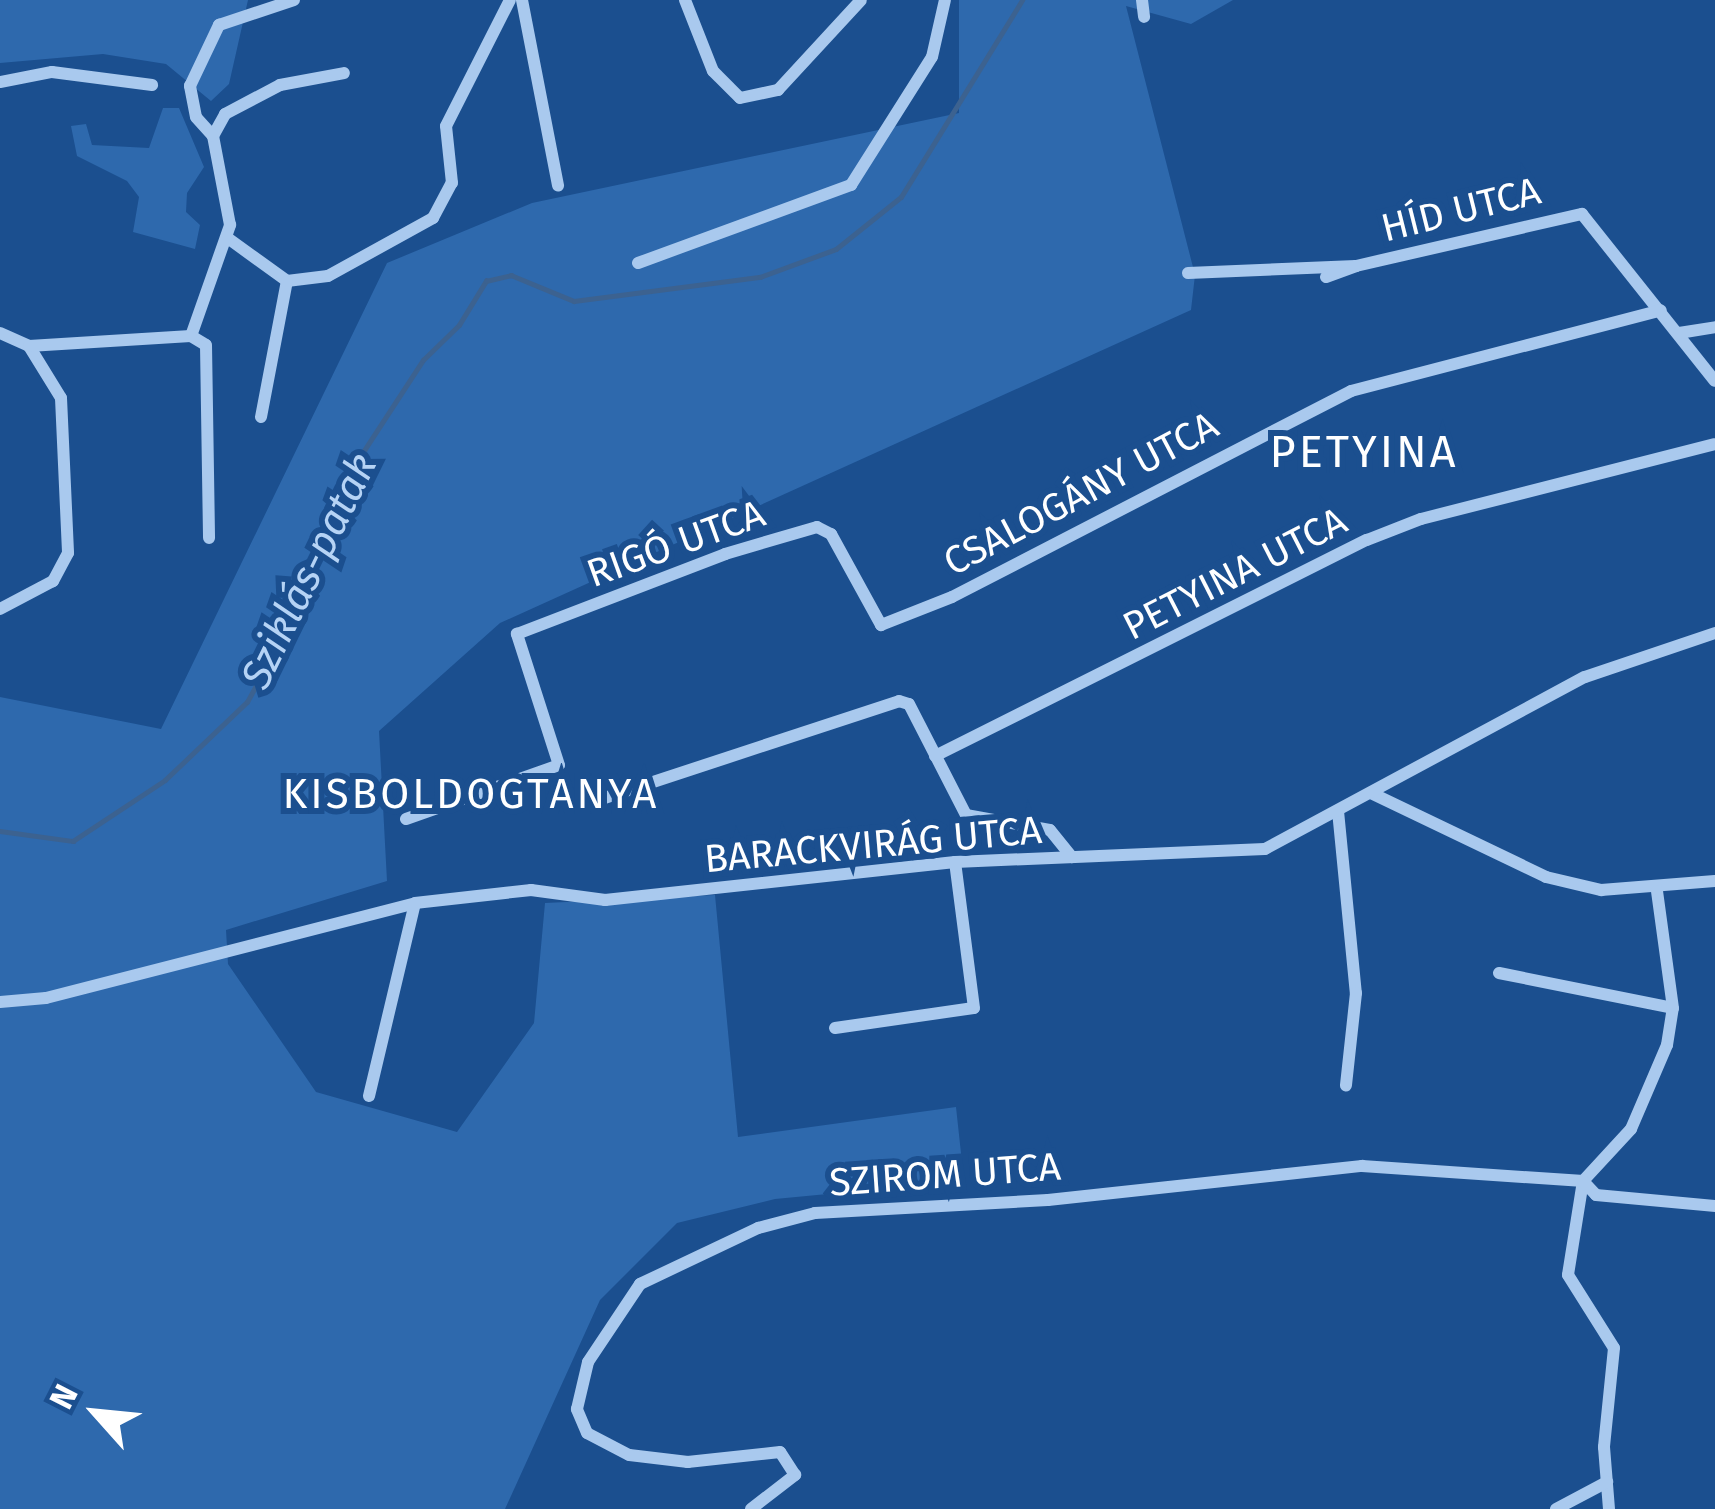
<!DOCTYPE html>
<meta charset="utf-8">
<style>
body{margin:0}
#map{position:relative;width:1715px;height:1509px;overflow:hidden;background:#1b4f8f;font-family:"Fira Sans",sans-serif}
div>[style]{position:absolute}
.green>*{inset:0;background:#2e69ad}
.stream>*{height:4.5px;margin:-2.25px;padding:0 2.25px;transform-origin:2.25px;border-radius:2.25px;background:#3c6290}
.minor>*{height:12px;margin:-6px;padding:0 6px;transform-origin:6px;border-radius:6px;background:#a9c9ee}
span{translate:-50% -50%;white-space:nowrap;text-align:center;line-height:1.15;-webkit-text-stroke:12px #1b4f8f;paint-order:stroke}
.street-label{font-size:39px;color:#fff}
.water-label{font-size:42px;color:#b5d3f5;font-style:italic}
.neighbourhood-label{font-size:42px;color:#fff;letter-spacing:3px}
.quarter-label{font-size:45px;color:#fff;letter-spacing:3px}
.north{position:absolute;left:36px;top:1353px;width:120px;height:120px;-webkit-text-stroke:9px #1b4f8f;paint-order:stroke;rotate:297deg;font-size:33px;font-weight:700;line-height:48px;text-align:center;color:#fff}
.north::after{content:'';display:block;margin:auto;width:42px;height:54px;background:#fff;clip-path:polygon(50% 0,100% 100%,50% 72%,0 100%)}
</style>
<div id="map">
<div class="green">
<div style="clip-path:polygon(0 0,248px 0,229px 84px,211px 101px,166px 64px,103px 54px,0 63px)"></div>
<div style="clip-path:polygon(959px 0,1233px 0,1191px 24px,1126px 6px,1195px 275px,1191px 310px,500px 623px,379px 731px,387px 881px,226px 930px,228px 964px,316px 1092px,457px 1132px,534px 1023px,545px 903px,715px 895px,738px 1137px,956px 1107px,964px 1181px,775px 1199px,677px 1223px,600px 1300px,505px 1509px,0 1509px,0 697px,161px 729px,387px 263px,532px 203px,959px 113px)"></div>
<div style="clip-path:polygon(163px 108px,179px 108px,204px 167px,187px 193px,186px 212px,200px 225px,195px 249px,133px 232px,139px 197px,127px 181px,77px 156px,71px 126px,86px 124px,92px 145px,149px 148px)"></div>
</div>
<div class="stream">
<div style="left:0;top:831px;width:74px;rotate:7.8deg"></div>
<div style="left:73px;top:841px;width:110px;rotate:-33.5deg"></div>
<div style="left:165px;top:780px;width:113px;rotate:-43.6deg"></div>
<div style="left:247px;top:702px;width:121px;rotate:-61.3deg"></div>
<div style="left:305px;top:596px;width:105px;rotate:-73.5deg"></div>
<div style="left:335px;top:495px;width:161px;rotate:-56.9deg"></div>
<div style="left:423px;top:360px;width:50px;rotate:-44.2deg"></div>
<div style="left:459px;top:325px;width:52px;rotate:-58.5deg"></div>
<div style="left:486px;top:281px;width:26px;rotate:-13deg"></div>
<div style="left:511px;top:275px;width:68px;rotate:22.4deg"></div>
<div style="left:574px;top:301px;width:188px;rotate:-7.4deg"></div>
<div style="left:760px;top:277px;width:81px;rotate:-20.2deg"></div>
<div style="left:836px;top:249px;width:83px;rotate:-38.7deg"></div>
<div style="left:901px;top:197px;width:231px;rotate:-58.4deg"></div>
</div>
<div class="minor">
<div style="left:522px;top:0;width:189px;rotate:79deg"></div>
<div style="left:685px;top:0;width:76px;rotate:68.5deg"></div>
<div style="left:713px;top:71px;width:38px;rotate:45deg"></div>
<div style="left:740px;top:98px;width:39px;rotate:-12deg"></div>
<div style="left:778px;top:90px;width:122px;rotate:-47.3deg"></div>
<div style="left:1142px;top:0;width:17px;rotate:83deg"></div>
<div style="left:0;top:82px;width:53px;rotate:-10.9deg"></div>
<div style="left:52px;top:72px;width:101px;rotate:7.4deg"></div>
<div style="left:213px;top:136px;width:25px;rotate:-61deg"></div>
<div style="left:225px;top:114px;width:62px;rotate:-27.8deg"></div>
<div style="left:280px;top:85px;width:65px;rotate:-10.6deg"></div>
<div style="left:229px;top:239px;width:72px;rotate:35.9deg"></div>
<div style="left:287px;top:281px;width:41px;rotate:-7deg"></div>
<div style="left:328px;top:276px;width:120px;rotate:-28.9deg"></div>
<div style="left:433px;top:218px;width:40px;rotate:-62deg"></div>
<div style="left:452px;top:183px;width:57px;rotate:-96deg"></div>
<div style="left:446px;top:126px;width:141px;rotate:-63.1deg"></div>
<div style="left:638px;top:263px;width:227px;rotate:-20.1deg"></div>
<div style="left:851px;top:185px;width:151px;rotate:-57.7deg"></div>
<div style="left:932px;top:57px;width:58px;rotate:-77.2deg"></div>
<div style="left:1188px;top:273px;width:168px;rotate:-2.4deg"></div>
<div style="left:1356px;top:266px;width:232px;rotate:-13deg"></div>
<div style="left:1582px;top:214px;width:213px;rotate:51.5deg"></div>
<div style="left:1326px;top:277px;width:32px;rotate:-20deg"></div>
<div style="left:0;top:333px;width:32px;rotate:24deg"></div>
<div style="left:29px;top:346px;width:61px;rotate:58.4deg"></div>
<div style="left:61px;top:398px;width:155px;rotate:87.4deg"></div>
<div style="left:68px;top:553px;width:32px;rotate:118deg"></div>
<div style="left:53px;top:581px;width:60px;rotate:152.2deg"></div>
<div style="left:1679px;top:333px;width:36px;rotate:-9deg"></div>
<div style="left:191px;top:336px;width:118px;rotate:-70.6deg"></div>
<div style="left:230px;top:225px;width:91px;rotate:-100.8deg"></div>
<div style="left:213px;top:136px;width:25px;rotate:-132deg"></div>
<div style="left:196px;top:117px;width:32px;rotate:-101deg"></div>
<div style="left:190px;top:86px;width:68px;rotate:-64.6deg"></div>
<div style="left:219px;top:25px;width:79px;rotate:-18.4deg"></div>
<div style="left:191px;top:336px;width:17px;rotate:31deg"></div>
<div style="left:206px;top:345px;width:193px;rotate:89.1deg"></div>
<div style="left:29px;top:346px;width:162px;rotate:-3.5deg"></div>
<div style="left:261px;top:417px;width:138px;rotate:-79.2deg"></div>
<div style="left:935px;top:756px;width:483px;rotate:-26.6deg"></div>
<div style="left:1367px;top:540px;width:58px;rotate:-21.3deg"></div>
<div style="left:1421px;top:519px;width:303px;rotate:-14.3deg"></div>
<div style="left:1371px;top:793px;width:194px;rotate:25.6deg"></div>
<div style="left:1546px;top:877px;width:57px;rotate:13.3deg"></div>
<div style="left:1601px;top:890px;width:114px;rotate:-4.5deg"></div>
<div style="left:574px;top:808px;width:342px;rotate:-18.2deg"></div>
<div style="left:899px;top:701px;width:10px;rotate:17deg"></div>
<div style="left:909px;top:704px;width:125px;rotate:62.8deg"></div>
<div style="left:966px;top:815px;width:85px;rotate:10.1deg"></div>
<div style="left:1050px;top:830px;width:35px;rotate:51deg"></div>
<div style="left:1338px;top:811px;width:183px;rotate:84.4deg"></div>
<div style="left:1356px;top:993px;width:93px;rotate:96.2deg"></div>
<div style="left:406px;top:819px;width:162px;rotate:-19.4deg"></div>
<div style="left:559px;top:765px;width:138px;rotate:-107.8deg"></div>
<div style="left:517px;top:634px;width:223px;rotate:-21deg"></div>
<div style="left:725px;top:554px;width:96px;rotate:-16.4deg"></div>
<div style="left:817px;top:527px;width:16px;rotate:27deg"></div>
<div style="left:831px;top:534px;width:104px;rotate:61.2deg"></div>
<div style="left:881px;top:625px;width:76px;rotate:-21.5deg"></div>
<div style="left:952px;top:597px;width:449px;rotate:-27.3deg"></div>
<div style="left:1351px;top:391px;width:320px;rotate:-14.6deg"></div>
<div style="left:1499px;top:973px;width:177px;rotate:11.4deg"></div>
<div style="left:0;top:1002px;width:46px;rotate:-5deg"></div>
<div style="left:46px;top:998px;width:381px;rotate:-14.4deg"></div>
<div style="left:415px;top:903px;width:117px;rotate:-6.4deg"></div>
<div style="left:531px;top:890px;width:75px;rotate:7.7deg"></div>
<div style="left:605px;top:900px;width:352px;rotate:-6.2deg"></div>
<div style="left:955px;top:862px;width:310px;rotate:-2.4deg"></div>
<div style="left:1265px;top:849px;width:363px;rotate:-28.3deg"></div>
<div style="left:1585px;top:677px;width:137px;rotate:-18.7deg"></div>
<div style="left:835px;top:1028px;width:140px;rotate:-8.2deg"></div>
<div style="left:974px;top:1008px;width:147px;rotate:-97.4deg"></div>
<div style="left:369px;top:1096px;width:198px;rotate:-76.6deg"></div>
<div style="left:1583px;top:1181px;width:95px;rotate:99.1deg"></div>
<div style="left:1568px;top:1275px;width:86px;rotate:57.8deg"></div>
<div style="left:1614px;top:1348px;width:100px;rotate:95.8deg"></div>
<div style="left:1604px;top:1447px;width:62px;rotate:85.4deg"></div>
<div style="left:1583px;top:1181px;width:71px;rotate:-47.3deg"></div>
<div style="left:1631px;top:1129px;width:91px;rotate:-66.8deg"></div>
<div style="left:1667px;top:1045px;width:37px;rotate:-81deg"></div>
<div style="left:1673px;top:1008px;width:118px;rotate:-97.8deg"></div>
<div style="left:751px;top:1509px;width:56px;rotate:-37.7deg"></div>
<div style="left:795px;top:1475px;width:27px;rotate:-123deg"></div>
<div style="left:780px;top:1452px;width:93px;rotate:173.8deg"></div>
<div style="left:688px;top:1462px;width:59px;rotate:-173.2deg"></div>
<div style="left:629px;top:1455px;width:47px;rotate:-152.4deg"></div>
<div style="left:587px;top:1433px;width:26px;rotate:-113deg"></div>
<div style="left:577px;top:1409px;width:48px;rotate:-76.8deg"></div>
<div style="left:588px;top:1362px;width:94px;rotate:-56.3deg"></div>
<div style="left:640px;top:1284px;width:131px;rotate:-25.4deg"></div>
<div style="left:758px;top:1228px;width:59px;rotate:-14.7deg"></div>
<div style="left:815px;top:1213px;width:233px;rotate:-3.2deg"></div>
<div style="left:1048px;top:1200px;width:316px;rotate:-6.2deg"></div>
<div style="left:1362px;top:1166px;width:222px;rotate:3.9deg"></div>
<div style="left:1583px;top:1181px;width:19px;rotate:47deg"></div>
<div style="left:1596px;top:1195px;width:120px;rotate:5.3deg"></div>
<div style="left:1556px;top:1509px;width:58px;rotate:-27.9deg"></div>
</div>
<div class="street-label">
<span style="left:1461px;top:210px;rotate:-14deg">HÍD UTCA</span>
<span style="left:1081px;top:494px;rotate:-28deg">CSALOGÁNY UTCA</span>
<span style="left:676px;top:544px;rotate:-20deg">RIGÓ UTCA</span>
<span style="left:1235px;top:574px;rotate:-27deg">PETYINA UTCA</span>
<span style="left:873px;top:845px;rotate:-5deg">BARACKVIRÁG UTCA</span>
<span style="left:945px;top:1175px;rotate:-4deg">SZIROM UTCA</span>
</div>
<div class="water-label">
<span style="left:309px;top:571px;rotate:-64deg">Sziklás-patak</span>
</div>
<div class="neighbourhood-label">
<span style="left:471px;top:794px">KISBOLDOGTANYA</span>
</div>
<div class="quarter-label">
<span style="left:1364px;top:453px">PETYINA</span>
</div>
<div class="north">N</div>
</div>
